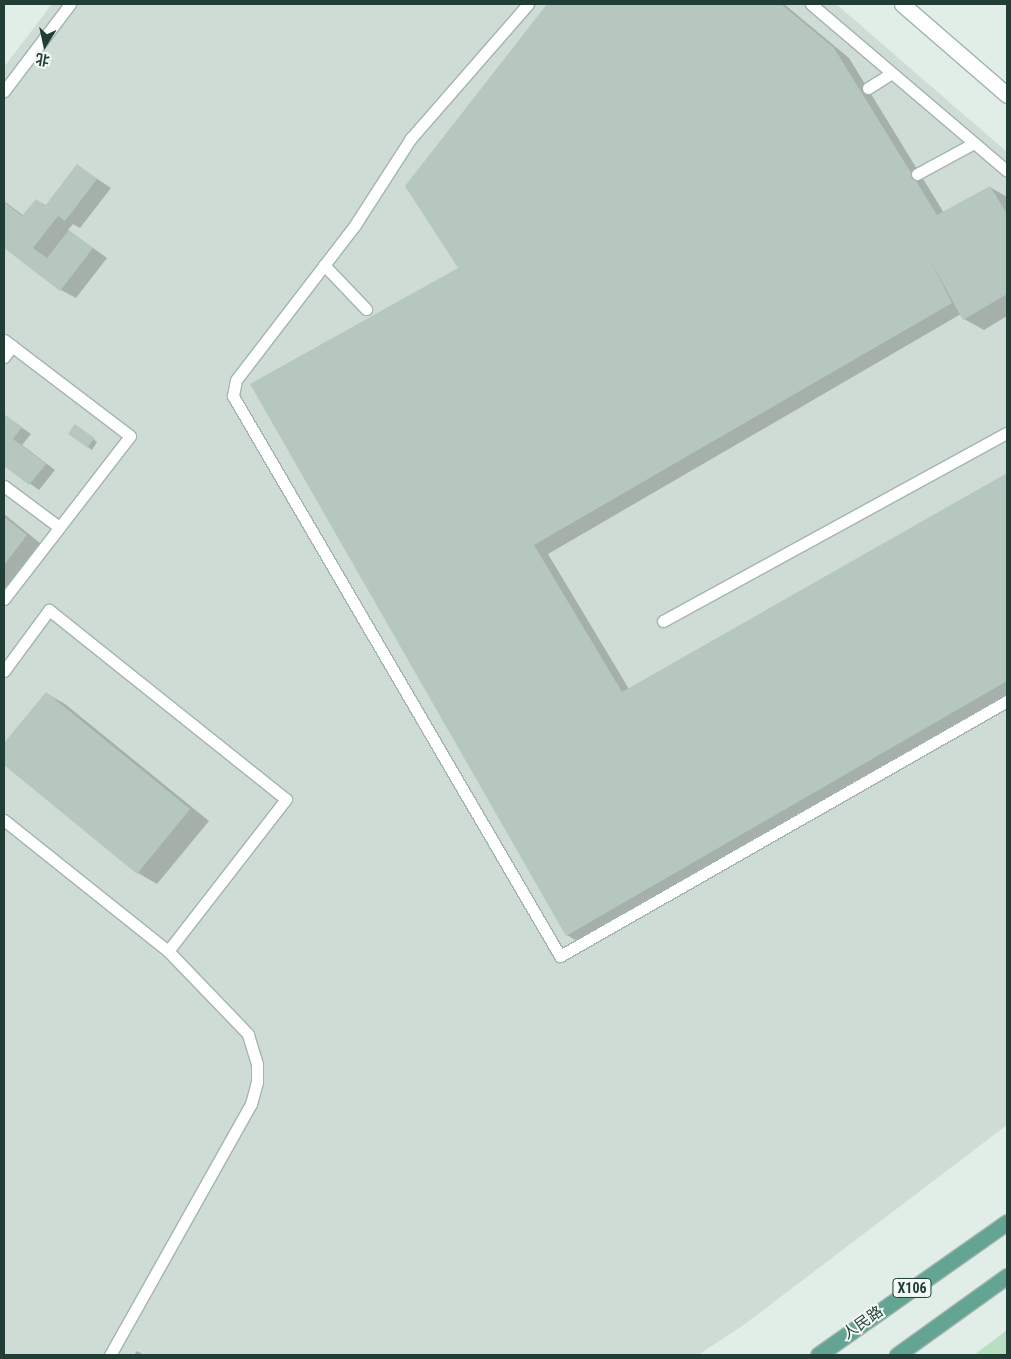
<!DOCTYPE html>
<meta charset="utf-8">
<style>
body{margin:0}
#map{position:relative;width:1011px;height:1359px;overflow:hidden;background:#e1ede7;font-family:"Roboto Condensed","Noto Sans SC",sans-serif}
div>[style]{position:absolute}
.built>*{inset:0;background:#cfdcd6}
.green>*{inset:0;background:#b9dfc2}
.shadow>*{inset:0;background:#0003}
.building>*{inset:0;background:#b6c7c0;transform-origin:0 0}
.roads{filter:drop-shadow(1px 0 #a3b5ae) drop-shadow(-1px 0 #a3b5ae) drop-shadow(0 1px #a3b5ae) drop-shadow(0 -1px #a3b5ae)}
.service>*{height:11px;margin:-5.5px;padding:0 5.5px;transform-origin:5.5px;border-radius:5.5px;background:#fff}
.tertiary>*{height:15px;margin:-7.5px;padding:0 7.5px;transform-origin:7.5px;border-radius:7.5px;background:#fff}
.primary>*{height:15px;margin:-7.5px;padding:0 7.5px;transform-origin:7.5px;border-radius:7.5px;background:#63a492}
span{translate:-50% -50%;white-space:nowrap;text-align:center;line-height:1.15;-webkit-text-stroke:4px #f2f9f5;paint-order:stroke}
.shield-label span{padding:1px 4px;background:#f2f9f5;border:1px solid;border-radius:4px;-webkit-text-stroke-width:0}
.shield-label{font-size:14px;color:#203e35;font-weight:700}
.street-label{font-size:15px;color:#203e35}
.frame{position:absolute;inset:0;border:5px solid #203e35;pointer-events:none}
.north{position:absolute;left:20px;top:20px;width:50px;height:50px;-webkit-text-stroke:4px #f2f9f5;paint-order:stroke;rotate:190deg;font-size:14px;font-weight:700;line-height:20px;text-align:center;color:#203e35}
.north::after{content:'';display:block;margin:auto;width:18px;height:22px;background:#203e35;clip-path:polygon(50% 0,100% 100%,50% 72%,0 100%)}
</style>
<div id="map">
<div class="built">
<div style="clip-path:polygon(52px 4px,836px 4px,1007px 152px,1007px 1125px,745px 1324px,698px 1355px,4px 1355px,4px 67px)"></div>
</div>
<div class="green">
<div style="clip-path:polygon(1007px 1330px,1007px 1355px,974px 1355px)"></div>
</div>
<div class="shadow">
<div style="clip-path:polygon(549px 4px,784px 4px,849px 58px,944px 213px,990px 187px,1007px 197px,1007px 316px,984px 330px,964px 319px,961px 314px,548px 554px,629px 689px,1007px 474px,1007px 698px,582px 944px,567px 935px,252px 385px,460px 269px,406px 186px)"></div>
<div style="clip-path:polygon(78px 166px,111px 188px,80px 228px,73px 224px,68px 230px,107px 258px,76px 298px,61px 290px,4px 246px,4px 201px,24px 216px,36px 200px,47px 206px)"></div>
<div style="clip-path:polygon(4px 415px,31px 434px,22px 445px,55px 470px,39px 490px,4px 465px)"></div>
<div style="clip-path:polygon(80px 428px,97px 442px,92px 450px,70px 434px)"></div>
<div style="clip-path:polygon(4px 514px,45px 547px,4px 601px)"></div>
<div style="clip-path:polygon(46px 693px,65px 704px,209px 821px,157px 884px,138px 873px,4px 764px,4px 744px)"></div>
<div style="clip-path:polygon(137px 1351px,144px 1355px,134px 1355px)"></div>
</div>
<div class="building">
<div style="clip-path:polygon(547px 4px,781px 4px,834px 48px,937px 215px,990px 186px,1007px 214px,1007px 294px,963px 320px,928px 256px,952px 303px,534px 545px,622px 692px,1007px 473px,1007px 681px,566px 936px,250px 384px,458px 268px,405px 186px)"></div>
<div style="clip-path:polygon(77px 164px,97px 179px,65px 221px,58px 216px,33px 248px,47px 258px,69px 230px,93px 248px,60px 291px,4px 248px,4px 202px,22px 216px,36px 199px,45px 206px)"></div>
<div style="clip-path:polygon(4px 414px,22px 427px,13px 439px,46px 464px,29px 485px,4px 466px)"></div>
<div style="left:75px;top:424px;width:24px;height:12px;rotate:36deg"></div>
<div style="clip-path:polygon(4px 517px,27px 535px,4px 565px)"></div>
<div style="clip-path:polygon(46px 692px,190px 809px,137px 874px,4px 765px,4px 743px)"></div>
</div>
<div class="roads">
<div class="service">
<div style="left:528px;top:4px;width:178px;rotate:131.1deg"></div>
<div style="left:411px;top:138px;width:103px;rotate:122.8deg"></div>
<div style="left:355px;top:225px;width:195px;rotate:127.5deg"></div>
<div style="left:236px;top:380px;width:16px;rotate:101deg"></div>
<div style="left:233px;top:396px;width:648px;rotate:59.72deg"></div>
<div style="left:560px;top:956px;width:515px;rotate:-29.7deg"></div>
<div style="left:811px;top:4px;width:257px;rotate:40.4deg"></div>
<div style="left:868px;top:88px;width:28px;rotate:-32deg"></div>
<div style="left:4px;top:91px;width:109px;rotate:-52.8deg"></div>
<div style="left:917px;top:174px;width:65px;rotate:-28.5deg"></div>
<div style="left:324px;top:265px;width:61px;rotate:46.3deg"></div>
<div style="left:4px;top:340px;width:158px;rotate:37.3deg"></div>
<div style="left:130px;top:436px;width:206px;rotate:127.7deg"></div>
<div style="left:4px;top:357px;width:14px;rotate:-54deg"></div>
<div style="left:4px;top:486px;width:69px;rotate:36.7deg"></div>
<div style="left:663px;top:621px;width:392px;rotate:-28.7deg"></div>
<div style="left:4px;top:671px;width:76px;rotate:-53.6deg"></div>
<div style="left:49px;top:610px;width:303px;rotate:38.6deg"></div>
<div style="left:286px;top:799px;width:192px;rotate:127.8deg"></div>
<div style="left:168px;top:951px;width:210px;rotate:-141.4deg"></div>
<div style="left:110px;top:1355px;width:288px;rotate:-60.7deg"></div>
<div style="left:251px;top:1104px;width:23px;rotate:-75deg"></div>
<div style="left:257px;top:1082px;width:18px;rotate:-90deg"></div>
<div style="left:257px;top:1064px;width:31px;rotate:-107deg"></div>
<div style="left:248px;top:1034px;width:115px;rotate:-133.9deg"></div>
</div>
<div class="tertiary">
<div style="left:902px;top:4px;width:139px;rotate:40.9deg"></div>
</div>
<div class="primary">
<div style="left:818px;top:1355px;width:231px;rotate:-35.1deg"></div>
<div style="left:897px;top:1355px;width:135px;rotate:-35.7deg"></div>
</div>
</div>
<div class="shield-label">
<span style="left:912px;top:1288px">X106</span>
</div>
<div class="street-label">
<span style="left:863px;top:1323px;rotate:-35deg">人民路</span>
</div>
<div class="frame"></div>
<div class="north">北</div>
</div>
